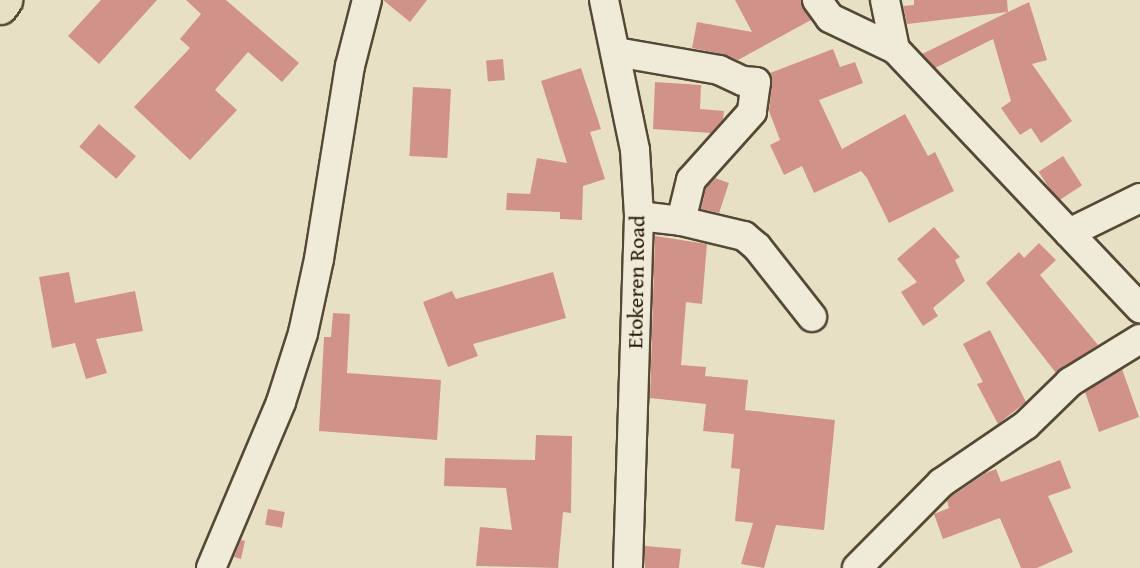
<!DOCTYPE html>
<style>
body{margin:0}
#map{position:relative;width:1140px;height:568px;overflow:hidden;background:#e8e0c5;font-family:"Gentium Book Plus",serif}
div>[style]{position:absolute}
.building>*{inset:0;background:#d1928a;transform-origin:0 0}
.roads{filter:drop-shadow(2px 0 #554936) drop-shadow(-2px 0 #554936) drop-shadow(0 2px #554936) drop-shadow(0 -2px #554936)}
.minor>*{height:28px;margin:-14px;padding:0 14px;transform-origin:14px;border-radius:14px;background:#f0ebd9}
.highway>*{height:33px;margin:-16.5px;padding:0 16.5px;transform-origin:16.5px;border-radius:16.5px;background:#e8e0c5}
span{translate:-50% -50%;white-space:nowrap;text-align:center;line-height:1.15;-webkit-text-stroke:5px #f0ebd9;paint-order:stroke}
.street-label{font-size:22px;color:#241707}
</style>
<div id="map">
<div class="building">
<div style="clip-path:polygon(101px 0,157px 0,99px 64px,68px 36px)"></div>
<div style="clip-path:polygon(186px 0,226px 0,299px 63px,282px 82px,248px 52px,215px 90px,237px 110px,190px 160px,134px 107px,190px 48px,180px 39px,201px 14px)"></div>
<div style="clip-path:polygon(383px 0,427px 0,410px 22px)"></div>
<div style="clip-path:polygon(735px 0,801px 0,811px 20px,738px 60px,722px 54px,692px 48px,697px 22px,752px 32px)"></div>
<div style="clip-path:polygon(914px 0,1007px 0,1008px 12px,907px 24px,903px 6px,914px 5px)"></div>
<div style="clip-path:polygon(1029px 2px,1047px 60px,1032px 64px,1072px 121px,1041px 143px,1031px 128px,1020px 135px,1001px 108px,1011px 101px,993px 39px,935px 68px,922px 54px)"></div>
<div style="clip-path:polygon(833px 49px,840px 67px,855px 62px,863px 83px,819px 100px,842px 149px,905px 114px,928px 156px,935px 152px,954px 191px,889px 223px,867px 178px,861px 171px,814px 193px,802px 166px,784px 175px,770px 145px,780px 140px,769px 111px,772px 84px,770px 73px)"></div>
<div style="left:503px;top:59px;width:21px;height:17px;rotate:85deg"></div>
<div style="clip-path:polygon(581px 68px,601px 129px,590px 132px,605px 179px,583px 186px,582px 220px,560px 219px,560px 212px,506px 210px,507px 193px,530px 194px,537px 158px,567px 163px,541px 81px)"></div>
<div style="clip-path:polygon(655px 82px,701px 85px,700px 109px,724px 111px,723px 119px,711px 133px,653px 129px)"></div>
<div style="left:413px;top:87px;width:38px;height:69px;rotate:3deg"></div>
<div style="left:99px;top:124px;width:49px;height:30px;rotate:41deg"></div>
<div style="left:1063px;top:156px;width:35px;height:29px;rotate:57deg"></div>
<div style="clip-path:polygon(715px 178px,729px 183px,719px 213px,701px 209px,706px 188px)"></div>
<div style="clip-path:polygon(934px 227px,960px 257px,955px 260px,965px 281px,933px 308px,938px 316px,923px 326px,901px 292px,917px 282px,897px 259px)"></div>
<div style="clip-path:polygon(655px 236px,707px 244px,702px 304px,686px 302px,681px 365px,706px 367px,705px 376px,748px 380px,745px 410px,835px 420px,824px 530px,776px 525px,764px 568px,741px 564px,753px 523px,735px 521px,740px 469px,731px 468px,734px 434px,703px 431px,706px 404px,650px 398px)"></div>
<div style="clip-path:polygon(1039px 243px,1056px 260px,1040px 275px,1098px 345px,1056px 373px,986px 283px,1019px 252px,1024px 258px)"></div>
<div style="clip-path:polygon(69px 272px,75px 303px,135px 291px,143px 331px,96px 339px,107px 373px,86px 379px,75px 343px,52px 348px,39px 277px)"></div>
<div style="clip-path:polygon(553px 272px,566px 318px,473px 344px,478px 356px,448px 367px,423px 302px,452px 291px,456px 299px)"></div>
<div style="clip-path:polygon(333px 313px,350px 314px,347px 373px,441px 380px,437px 440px,319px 431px,324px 337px,331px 337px)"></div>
<div style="clip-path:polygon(990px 330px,1026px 402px,998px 424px,977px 384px,983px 382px,963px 344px)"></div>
<div style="clip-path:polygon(1122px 369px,1139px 417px,1099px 432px,1085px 392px)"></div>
<div style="clip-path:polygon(536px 435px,572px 436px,571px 513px,563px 512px,558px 568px,476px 566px,480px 527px,512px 530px,506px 488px,444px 486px,445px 458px,535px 460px)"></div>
<div style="clip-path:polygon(1060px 460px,1071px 488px,1048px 496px,1073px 552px,1037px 568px,1021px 568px,1000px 518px,943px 539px,934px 514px,949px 508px,947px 501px,952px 496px,986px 473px,996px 469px,1001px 482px)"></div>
<div style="left:268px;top:509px;width:17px;height:16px;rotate:10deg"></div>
<div style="clip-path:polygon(241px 540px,245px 541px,241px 559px,234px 557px)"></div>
<div style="clip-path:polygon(645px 546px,681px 549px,679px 568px,645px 568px)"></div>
</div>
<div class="roads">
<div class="minor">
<div style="left:604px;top:0;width:153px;rotate:78.3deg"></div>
<div style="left:635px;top:150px;width:66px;rotate:86.5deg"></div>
<div style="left:639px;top:216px;width:352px;rotate:91.8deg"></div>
<div style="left:817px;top:0;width:22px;rotate:54deg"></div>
<div style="left:830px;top:18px;width:72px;rotate:25.5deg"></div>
<div style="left:895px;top:49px;width:357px;rotate:46.6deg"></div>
<div style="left:885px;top:0;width:50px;rotate:78.5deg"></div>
<div style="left:616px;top:52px;width:105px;rotate:9.9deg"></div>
<div style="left:719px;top:70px;width:26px;rotate:25deg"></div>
<div style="left:743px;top:81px;width:13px;rotate:4deg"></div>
<div style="left:756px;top:82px;width:30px;rotate:98deg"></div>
<div style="left:752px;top:112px;width:91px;rotate:131.9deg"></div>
<div style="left:691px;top:180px;width:42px;rotate:103.7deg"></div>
<div style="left:639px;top:216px;width:42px;rotate:6.8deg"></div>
<div style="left:681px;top:221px;width:65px;rotate:13.4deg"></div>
<div style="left:744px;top:236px;width:17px;rotate:40deg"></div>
<div style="left:757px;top:247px;width:89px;rotate:51.8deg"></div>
<div style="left:1069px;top:233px;width:79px;rotate:-26.2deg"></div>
<div style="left:211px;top:568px;width:180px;rotate:-67.1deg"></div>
<div style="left:281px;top:402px;width:72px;rotate:-72.3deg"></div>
<div style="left:303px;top:333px;width:76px;rotate:-77.8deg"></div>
<div style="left:319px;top:259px;width:195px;rotate:-80.9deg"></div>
<div style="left:350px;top:66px;width:68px;rotate:-75.6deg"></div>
<div style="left:857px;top:568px;width:120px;rotate:-45.3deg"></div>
<div style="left:941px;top:483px;width:103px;rotate:-34.3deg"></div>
<div style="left:1026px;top:425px;width:62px;rotate:-44.3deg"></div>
<div style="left:1070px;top:382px;width:82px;rotate:-31.6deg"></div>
</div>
<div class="highway">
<div style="left:0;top:7px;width:9px;rotate:-54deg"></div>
</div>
</div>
<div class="street-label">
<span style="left:636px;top:282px;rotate:-89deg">Etokeren Road</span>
</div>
</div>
